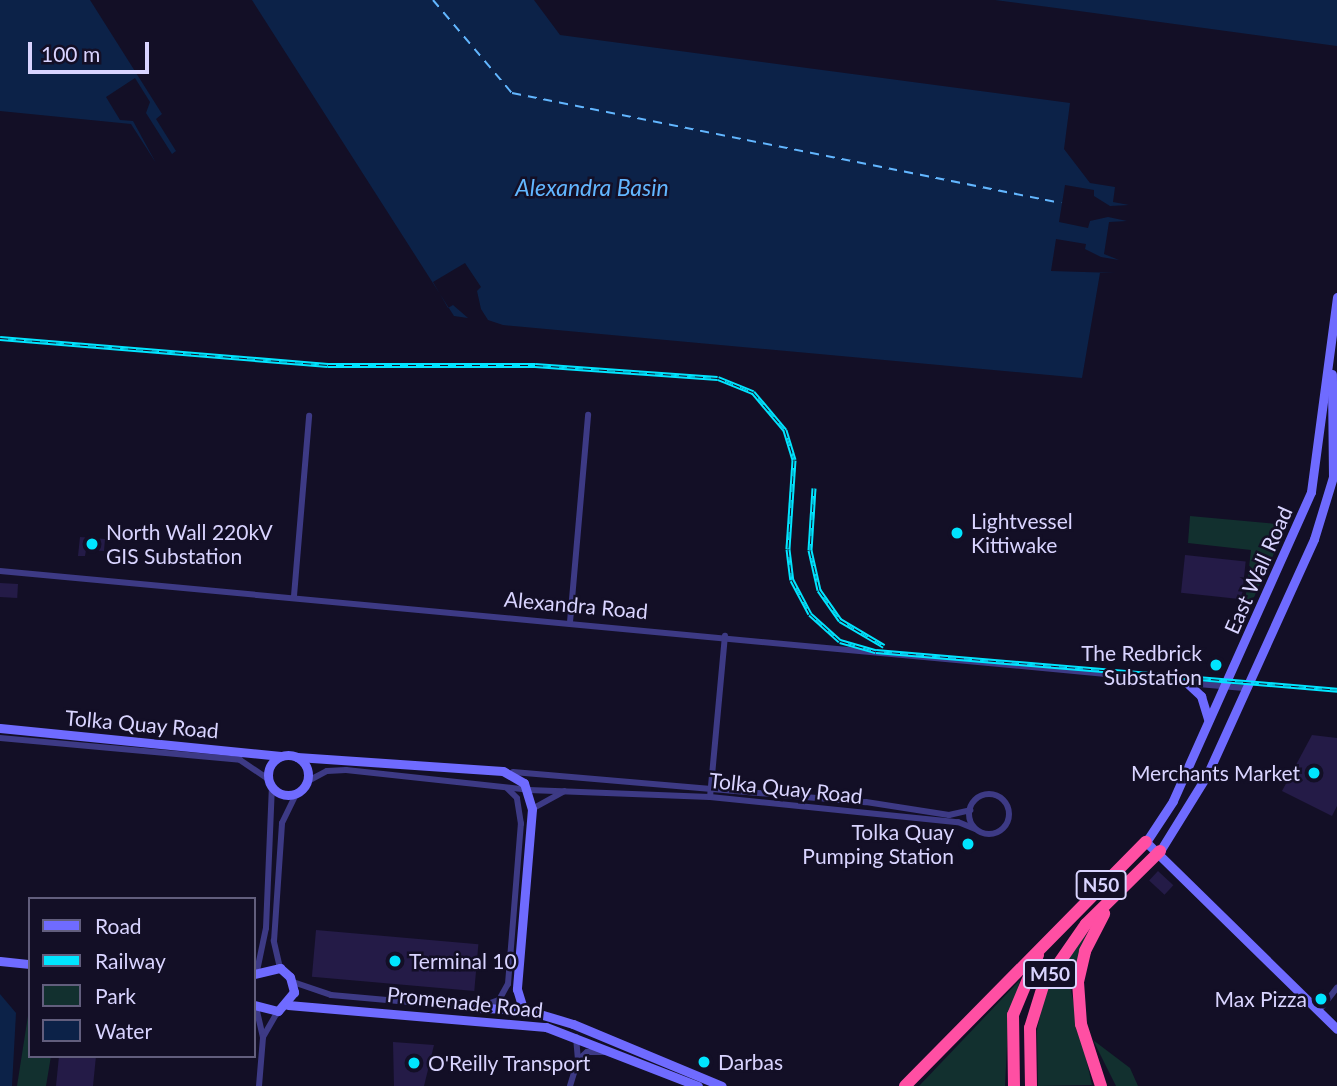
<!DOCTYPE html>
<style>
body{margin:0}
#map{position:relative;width:1337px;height:1086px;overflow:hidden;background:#130f26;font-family:Lato,sans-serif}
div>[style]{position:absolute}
.green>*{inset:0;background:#12302f}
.water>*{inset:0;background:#0c2248}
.ferry>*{height:2px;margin-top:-1px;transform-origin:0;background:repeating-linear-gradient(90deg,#62b6ff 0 9px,transparent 0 16px)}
.building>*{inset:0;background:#241b47;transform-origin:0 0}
.street>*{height:6px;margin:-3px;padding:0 3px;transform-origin:3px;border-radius:3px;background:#3d3a85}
.street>.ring{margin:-3px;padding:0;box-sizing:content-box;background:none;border:6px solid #3d3a85;border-radius:50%}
.secondary>*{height:9px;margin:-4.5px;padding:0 4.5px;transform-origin:4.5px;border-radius:4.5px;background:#6f6bff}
.secondary>.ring{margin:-4.5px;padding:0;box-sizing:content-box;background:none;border:9px solid #6f6bff;border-radius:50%}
.highway>*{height:12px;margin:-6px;padding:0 6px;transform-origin:6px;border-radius:6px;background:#ff4fa3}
.rail>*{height:5px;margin-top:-2.5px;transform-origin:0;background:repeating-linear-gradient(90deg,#130f26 0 8px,#00e5ff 0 16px);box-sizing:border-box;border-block:2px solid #00e5ff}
.dots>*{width:19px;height:19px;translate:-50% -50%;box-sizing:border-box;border:4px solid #130f26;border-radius:50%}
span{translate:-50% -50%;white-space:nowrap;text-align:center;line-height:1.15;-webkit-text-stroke:5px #130f26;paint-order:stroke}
.shield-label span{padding:2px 5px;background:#130f26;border:2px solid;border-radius:5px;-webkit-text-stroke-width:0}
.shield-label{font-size:19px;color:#d9d4ff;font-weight:700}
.poi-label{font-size:21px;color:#d9d4ff}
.left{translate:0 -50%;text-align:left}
.right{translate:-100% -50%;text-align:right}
.street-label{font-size:21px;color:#d9d4ff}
.water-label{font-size:23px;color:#62b6ff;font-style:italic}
.legend{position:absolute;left:28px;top:897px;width:228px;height:161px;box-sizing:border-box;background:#130f26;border:2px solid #625e7d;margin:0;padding:9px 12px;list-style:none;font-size:21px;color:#d9d4ff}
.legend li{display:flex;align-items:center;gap:14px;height:35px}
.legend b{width:35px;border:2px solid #625e7d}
.scale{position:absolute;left:28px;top:42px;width:121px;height:32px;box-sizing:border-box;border:4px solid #d9d4ff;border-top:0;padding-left:9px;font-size:21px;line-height:24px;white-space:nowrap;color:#d9d4ff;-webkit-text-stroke:5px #130f26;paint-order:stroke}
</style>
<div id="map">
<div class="green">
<div style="clip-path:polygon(1190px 516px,1287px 525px,1250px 606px,1245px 603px,1251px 550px,1188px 543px)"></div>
<div style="clip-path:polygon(1087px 930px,1071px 991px,1092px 1085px,1038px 1086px,1037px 1030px,1045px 993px)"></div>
<div style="clip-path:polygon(1020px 980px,1008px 1026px,1005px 1086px,919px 1086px)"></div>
<div style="clip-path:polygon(30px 1003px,30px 1056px,51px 1056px,46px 1086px,17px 1086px)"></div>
<div style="clip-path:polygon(1093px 1040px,1130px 1068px,1138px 1086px,1116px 1086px)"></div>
</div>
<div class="water">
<div style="clip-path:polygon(0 0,90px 0,162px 114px,156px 119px,176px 151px,172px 154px,146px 113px,150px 102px,135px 78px,106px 97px,120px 120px,133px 121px,156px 163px,131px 124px,0 111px)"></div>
<div style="clip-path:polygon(252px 0,534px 0,560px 35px,1070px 103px,1064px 149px,1090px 183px,1115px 187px,1113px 202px,1129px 205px,1110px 206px,1094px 196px,1094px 190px,1065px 185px,1059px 222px,1088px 228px,1090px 221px,1108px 217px,1127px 221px,1109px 222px,1104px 254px,1119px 260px,1101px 257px,1085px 249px,1086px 244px,1056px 239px,1051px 271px,1116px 273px,1100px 273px,1082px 378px,503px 325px,488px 320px,481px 309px,477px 291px,481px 287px,465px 263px,433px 282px,448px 308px,453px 305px,468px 318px,454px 316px)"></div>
<div style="clip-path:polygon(995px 0,1337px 0,1337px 46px,1079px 11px)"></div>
<div style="clip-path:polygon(0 994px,16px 1013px,12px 1086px,0 1086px)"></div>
</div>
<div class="ferry">
<div style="left:433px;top:0;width:122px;rotate:49.7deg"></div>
<div style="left:512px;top:93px;width:560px;rotate:11.33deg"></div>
</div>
<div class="building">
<div style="clip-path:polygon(80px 537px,105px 539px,104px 551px,86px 550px,85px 556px,78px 556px)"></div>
<div style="left:1185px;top:555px;width:61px;height:38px;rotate:6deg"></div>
<div style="left:0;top:583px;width:18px;height:14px;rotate:3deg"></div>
<div style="clip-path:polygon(1312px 735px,1337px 738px,1337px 806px,1332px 816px,1282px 791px)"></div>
<div style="left:1158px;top:871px;width:21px;height:13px;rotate:43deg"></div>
<div style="left:316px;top:930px;width:163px;height:47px;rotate:5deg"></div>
<div style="clip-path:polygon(393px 1042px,434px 1045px,424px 1086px,394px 1086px)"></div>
<div style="clip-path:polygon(59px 1056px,96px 1056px,93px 1086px,56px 1086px)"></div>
</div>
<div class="street">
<div style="left:0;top:571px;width:1153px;rotate:5.32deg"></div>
<div style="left:294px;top:596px;width:181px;rotate:-85.2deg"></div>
<div style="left:570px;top:622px;width:208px;rotate:-85deg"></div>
<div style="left:1187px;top:683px;width:57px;rotate:5deg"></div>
<div style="left:0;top:738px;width:241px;rotate:5.2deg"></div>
<div style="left:240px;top:760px;width:34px;rotate:34deg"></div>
<div style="left:513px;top:772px;width:354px;rotate:4.9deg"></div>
<div style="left:866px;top:802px;width:84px;rotate:8.9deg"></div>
<div style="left:949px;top:815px;width:22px;rotate:-13deg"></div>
<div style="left:308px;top:781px;width:21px;rotate:-28deg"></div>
<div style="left:327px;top:771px;width:19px;rotate:-3deg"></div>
<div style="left:346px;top:770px;width:184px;rotate:6.2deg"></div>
<div style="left:529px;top:790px;width:181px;rotate:2.2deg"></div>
<div style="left:710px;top:797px;width:249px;rotate:5.8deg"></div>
<div style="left:958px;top:822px;width:18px;rotate:22deg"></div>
<div class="ring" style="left:969px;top:794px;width:34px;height:34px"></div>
<div style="left:710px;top:797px;width:162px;rotate:-84.7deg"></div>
<div style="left:532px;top:809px;width:37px;rotate:-29deg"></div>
<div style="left:280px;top:968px;width:28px;rotate:-103deg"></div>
<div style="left:274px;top:941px;width:118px;rotate:-86.1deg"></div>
<div style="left:282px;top:823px;width:32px;rotate:-64deg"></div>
<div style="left:257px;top:971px;width:44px;rotate:-78.2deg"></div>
<div style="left:266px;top:928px;width:141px;rotate:-87.6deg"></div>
<div style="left:293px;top:982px;width:40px;rotate:18.9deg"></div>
<div style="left:331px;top:995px;width:146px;rotate:5.1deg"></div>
<div style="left:476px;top:1008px;width:24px;rotate:-19deg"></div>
<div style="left:499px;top:1000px;width:18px;rotate:-61deg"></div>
<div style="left:508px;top:984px;width:161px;rotate:-85.4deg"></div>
<div style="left:521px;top:824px;width:26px;rotate:-99deg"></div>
<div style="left:517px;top:798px;width:14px;rotate:-135deg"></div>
<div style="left:256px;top:1007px;width:31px;rotate:77deg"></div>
<div style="left:263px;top:1037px;width:30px;rotate:-60deg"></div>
<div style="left:1318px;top:1012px;width:31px;rotate:-52deg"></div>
<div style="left:578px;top:1060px;width:12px;rotate:-42deg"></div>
<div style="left:587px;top:1052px;width:18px"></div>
<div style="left:259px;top:1086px;width:49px;rotate:-85.3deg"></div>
<div style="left:570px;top:1086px;width:27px;rotate:-73deg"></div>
<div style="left:578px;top:1060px;width:23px;rotate:-95deg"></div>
</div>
<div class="secondary">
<div style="left:1337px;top:297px;width:197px;rotate:97.6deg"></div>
<div style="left:1311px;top:492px;width:338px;rotate:114.1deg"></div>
<div style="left:1173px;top:801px;width:49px;rotate:123.4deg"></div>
<div style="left:1146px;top:842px;width:267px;rotate:44.4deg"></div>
<div style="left:1186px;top:682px;width:21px;rotate:43deg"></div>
<div style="left:1201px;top:696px;width:24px;rotate:73deg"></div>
<div style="left:0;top:728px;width:282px;rotate:5.7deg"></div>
<div class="ring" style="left:268px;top:755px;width:31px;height:31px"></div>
<div style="left:297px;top:757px;width:206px;rotate:3.9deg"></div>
<div style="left:503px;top:771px;width:24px;rotate:30deg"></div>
<div style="left:524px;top:783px;width:27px;rotate:73deg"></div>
<div style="left:532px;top:809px;width:181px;rotate:94.8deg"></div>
<div style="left:517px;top:989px;width:21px;rotate:73deg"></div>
<div style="left:1160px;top:851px;width:89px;rotate:-58.3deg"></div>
<div style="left:1207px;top:775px;width:259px;rotate:-65.6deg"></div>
<div style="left:1314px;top:539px;width:65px;rotate:-73deg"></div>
<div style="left:1333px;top:477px;width:103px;rotate:-90.6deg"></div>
<div style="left:0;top:961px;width:30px;rotate:6deg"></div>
<div style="left:254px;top:974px;width:27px;rotate:-13deg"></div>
<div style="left:280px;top:968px;width:13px;rotate:42deg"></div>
<div style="left:290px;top:977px;width:16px;rotate:75deg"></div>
<div style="left:294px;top:992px;width:25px;rotate:130deg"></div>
<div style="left:278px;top:1011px;width:25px;rotate:-166deg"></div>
<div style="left:288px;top:1005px;width:259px;rotate:4.9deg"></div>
<div style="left:546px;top:1027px;width:163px;rotate:21.2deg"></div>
<div style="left:476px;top:1008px;width:47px;rotate:1.2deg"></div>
<div style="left:523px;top:1009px;width:52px;rotate:16.7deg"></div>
<div style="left:573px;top:1024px;width:161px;rotate:22.6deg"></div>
</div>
<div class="highway">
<div style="left:905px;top:1086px;width:343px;rotate:-45.4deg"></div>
<div style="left:1014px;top:1086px;width:71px;rotate:-90.8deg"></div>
<div style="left:1013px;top:1015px;width:65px;rotate:-67.4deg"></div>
<div style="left:1031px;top:1086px;width:58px;rotate:-91deg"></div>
<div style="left:1030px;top:1028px;width:44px;rotate:-72.8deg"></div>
<div style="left:1043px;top:986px;width:75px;rotate:-55.3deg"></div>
<div style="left:1086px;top:924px;width:104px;rotate:-44.6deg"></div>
<div style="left:1101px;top:1086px;width:65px;rotate:-107.9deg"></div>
<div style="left:1081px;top:1024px;width:42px;rotate:-94.1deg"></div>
<div style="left:1078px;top:982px;width:32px;rotate:-77deg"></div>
<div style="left:1085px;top:951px;width:42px;rotate:-62.8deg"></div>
</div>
<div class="rail">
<div style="left:0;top:338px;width:329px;rotate:4.7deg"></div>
<div style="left:328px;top:365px;width:207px"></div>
<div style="left:535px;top:365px;width:183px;rotate:4.1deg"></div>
<div style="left:718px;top:378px;width:38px;rotate:22deg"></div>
<div style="left:753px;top:392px;width:50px;rotate:49.9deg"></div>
<div style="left:785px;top:430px;width:31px;rotate:73deg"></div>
<div style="left:794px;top:460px;width:89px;rotate:93.9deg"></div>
<div style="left:788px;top:549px;width:31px;rotate:83deg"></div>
<div style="left:792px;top:580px;width:38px;rotate:62deg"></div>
<div style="left:810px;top:614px;width:40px;rotate:42deg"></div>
<div style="left:840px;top:641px;width:37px;rotate:16deg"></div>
<div style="left:876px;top:651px;width:463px;rotate:4.8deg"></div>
<div style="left:814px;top:488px;width:62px;rotate:93.7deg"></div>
<div style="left:810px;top:550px;width:41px;rotate:77.3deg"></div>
<div style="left:819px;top:590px;width:37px;rotate:55deg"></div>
<div style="left:840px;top:620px;width:51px;rotate:30.6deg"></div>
</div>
<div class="dots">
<div style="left:957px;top:533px;background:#00e5ff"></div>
<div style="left:92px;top:544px;background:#00e5ff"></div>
<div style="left:1216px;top:665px;background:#00e5ff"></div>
<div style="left:1314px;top:773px;background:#00e5ff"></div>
<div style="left:968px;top:844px;background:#00e5ff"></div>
<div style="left:395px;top:961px;background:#00e5ff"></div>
<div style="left:1321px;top:999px;background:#00e5ff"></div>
<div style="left:704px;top:1062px;background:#00e5ff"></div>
<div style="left:414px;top:1063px;background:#00e5ff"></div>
</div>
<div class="shield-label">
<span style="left:1101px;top:885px">N50</span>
<span style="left:1050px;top:974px">M50</span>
</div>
<div class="poi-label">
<span class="left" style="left:971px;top:533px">Lightvessel<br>Kittiwake</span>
<span class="left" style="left:106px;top:544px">North Wall 220kV<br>GIS Substation</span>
<span class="right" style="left:1202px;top:665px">The Redbrick<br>Substation</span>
<span class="right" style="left:1300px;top:773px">Merchants Market</span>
<span class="right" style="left:954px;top:844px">Tolka Quay<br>Pumping Station</span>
<span class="left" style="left:409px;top:961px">Terminal 10</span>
<span class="right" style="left:1307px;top:999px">Max Pizza</span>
<span class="left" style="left:718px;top:1062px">Darbas</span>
<span class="left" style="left:428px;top:1063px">O'Reilly Transport</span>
</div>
<div class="street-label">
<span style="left:1258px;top:570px;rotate:-66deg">East Wall Road</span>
<span style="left:576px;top:605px;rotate:5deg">Alexandra Road</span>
<span style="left:142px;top:724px;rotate:5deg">Tolka Quay Road</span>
<span style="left:786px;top:788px;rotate:6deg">Tolka Quay Road</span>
<span style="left:465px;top:1002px;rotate:6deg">Promenade Road</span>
</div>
<div class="water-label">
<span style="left:592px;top:187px">Alexandra Basin</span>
</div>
<ul class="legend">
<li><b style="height:9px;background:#6f6bff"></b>Road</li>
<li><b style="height:9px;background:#00e5ff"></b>Railway</li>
<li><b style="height:19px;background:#12302f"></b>Park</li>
<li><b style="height:19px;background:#0c2248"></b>Water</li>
</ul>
<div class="scale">100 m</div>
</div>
